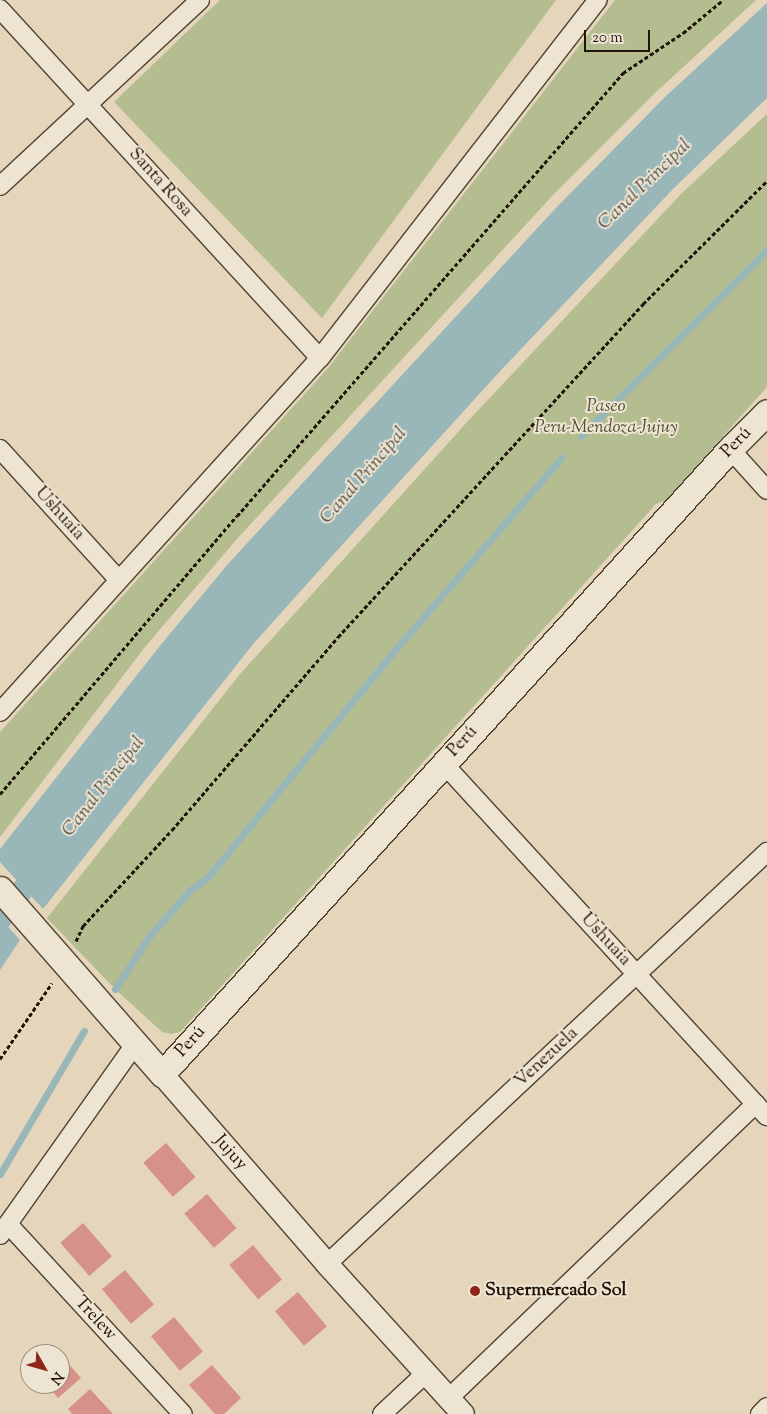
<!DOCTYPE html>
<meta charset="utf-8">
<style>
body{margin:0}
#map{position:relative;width:767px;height:1414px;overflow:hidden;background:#e5d5ba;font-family:"Sorts Mill Goudy",serif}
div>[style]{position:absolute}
.green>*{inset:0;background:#b4bd90}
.water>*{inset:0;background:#99b6b9}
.stream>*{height:7px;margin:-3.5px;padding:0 3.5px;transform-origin:3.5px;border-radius:3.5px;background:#99b6b9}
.canal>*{height:22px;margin:-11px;padding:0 11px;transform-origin:11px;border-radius:11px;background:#99b6b9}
.building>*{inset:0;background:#d69188;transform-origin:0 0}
.path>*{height:3px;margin-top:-1.5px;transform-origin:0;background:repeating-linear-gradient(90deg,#211309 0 4px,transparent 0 6.5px)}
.roads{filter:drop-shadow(1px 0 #524435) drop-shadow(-1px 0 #524435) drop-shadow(0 1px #524435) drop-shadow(0 -1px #524435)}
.minor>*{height:18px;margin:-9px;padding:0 9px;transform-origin:9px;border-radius:9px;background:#eee4d2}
.tertiary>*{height:22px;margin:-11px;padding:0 11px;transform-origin:11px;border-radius:11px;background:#eee4d2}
.secondary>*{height:25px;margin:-12.5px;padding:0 12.5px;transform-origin:12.5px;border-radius:12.5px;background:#eee4d2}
.dots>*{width:14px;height:14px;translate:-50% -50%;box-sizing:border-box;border:2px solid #eee4d2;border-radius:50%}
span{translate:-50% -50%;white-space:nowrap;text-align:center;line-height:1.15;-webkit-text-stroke:4px #eee4d2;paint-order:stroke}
.street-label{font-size:18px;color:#211309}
.park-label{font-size:18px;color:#544e38;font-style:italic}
.poi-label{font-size:18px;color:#211309;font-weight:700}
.left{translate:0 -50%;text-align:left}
.water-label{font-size:19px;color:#4b4c47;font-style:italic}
.north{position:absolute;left:20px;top:1344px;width:50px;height:50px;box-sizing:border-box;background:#eee4d2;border:1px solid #9c9082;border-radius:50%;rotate:128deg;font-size:14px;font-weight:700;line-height:20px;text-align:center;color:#211309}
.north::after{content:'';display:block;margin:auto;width:18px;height:22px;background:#8f2418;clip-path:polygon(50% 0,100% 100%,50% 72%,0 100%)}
.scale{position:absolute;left:584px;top:30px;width:66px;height:22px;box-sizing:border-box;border:2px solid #211309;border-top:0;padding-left:6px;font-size:15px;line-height:18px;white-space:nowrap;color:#211309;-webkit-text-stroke:4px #eee4d2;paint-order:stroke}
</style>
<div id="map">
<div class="green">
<div style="clip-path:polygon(220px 0,556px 0,322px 318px,114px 102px)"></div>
<div style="clip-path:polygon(615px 0,756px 0,654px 94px,554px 194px,236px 540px,145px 647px,0 837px,0 732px,328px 368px)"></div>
<div style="clip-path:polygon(767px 114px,767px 387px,666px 500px,656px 504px,180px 1032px,171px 1034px,162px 1032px,115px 989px,47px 918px,240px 674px,469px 420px,681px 194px)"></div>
</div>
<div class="water">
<div style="clip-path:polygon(767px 3px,767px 98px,674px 188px,503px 368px,351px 535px,254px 643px,43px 909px,0 862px,0 849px,159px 647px,228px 564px,554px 210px,665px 97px)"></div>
<div style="clip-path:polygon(0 918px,20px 940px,0 970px)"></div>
</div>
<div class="stream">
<div style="left:581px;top:436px;width:263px;rotate:-45deg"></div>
<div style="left:115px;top:989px;width:61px;rotate:-57.1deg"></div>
<div style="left:148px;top:938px;width:64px;rotate:-48.8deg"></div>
<div style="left:190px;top:890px;width:21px;rotate:-35deg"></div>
<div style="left:207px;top:878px;width:305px;rotate:-50.5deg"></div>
<div style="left:401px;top:643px;width:245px;rotate:-49.1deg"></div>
<div style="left:0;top:1174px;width:166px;rotate:-59.6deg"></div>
</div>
<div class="canal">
<div style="left:0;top:920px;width:70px;rotate:-53.1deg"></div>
</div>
<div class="building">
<div style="left:166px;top:1143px;width:45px;height:30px;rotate:49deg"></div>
<div style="left:207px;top:1194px;width:45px;height:30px;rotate:49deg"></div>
<div style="left:83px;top:1223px;width:44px;height:30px;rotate:49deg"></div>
<div style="left:253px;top:1245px;width:45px;height:31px;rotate:50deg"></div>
<div style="left:125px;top:1270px;width:45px;height:30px;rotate:50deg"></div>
<div style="left:298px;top:1292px;width:45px;height:30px;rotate:50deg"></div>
<div style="left:174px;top:1317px;width:45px;height:30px;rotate:50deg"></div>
<div style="clip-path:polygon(52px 1345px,60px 1354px,42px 1354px)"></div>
<div style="clip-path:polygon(60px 1354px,81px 1378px,58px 1398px,46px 1384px,60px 1384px)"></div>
<div style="clip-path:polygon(212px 1365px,241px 1398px,224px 1414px,215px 1414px,189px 1385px)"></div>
<div style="clip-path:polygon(90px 1389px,113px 1414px,72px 1414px,68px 1409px)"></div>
</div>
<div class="path">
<div style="left:0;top:794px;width:365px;rotate:-49.6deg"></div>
<div style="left:237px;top:516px;width:588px;rotate:-48.93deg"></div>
<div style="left:623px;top:73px;width:72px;rotate:-33.7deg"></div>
<div style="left:683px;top:33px;width:52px;rotate:-39.5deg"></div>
<div style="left:76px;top:941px;width:17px;rotate:-65deg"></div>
<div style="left:83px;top:926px;width:131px;rotate:-47.2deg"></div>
<div style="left:172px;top:830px;width:255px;rotate:-49.3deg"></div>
<div style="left:338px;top:637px;width:452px;rotate:-47.5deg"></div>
<div style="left:643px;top:304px;width:175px;rotate:-44.8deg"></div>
<div style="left:0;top:1059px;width:92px;rotate:-55.6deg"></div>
</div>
<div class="roads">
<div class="minor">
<div style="left:0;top:9px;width:473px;rotate:47.5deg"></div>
<div style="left:0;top:186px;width:273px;rotate:-42.9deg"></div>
<div style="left:0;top:449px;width:176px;rotate:47.8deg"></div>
<div style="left:730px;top:449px;width:55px;rotate:47.9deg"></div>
<div style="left:0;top:712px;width:477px;rotate:-47.9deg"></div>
<div style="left:320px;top:358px;width:453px;rotate:-52.2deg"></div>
<div style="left:443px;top:763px;width:479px;rotate:47.5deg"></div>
<div style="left:8px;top:1224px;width:258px;rotate:47.4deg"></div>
<div style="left:0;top:1235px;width:235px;rotate:-54.7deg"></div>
<div style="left:327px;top:1264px;width:603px;rotate:-43.12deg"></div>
<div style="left:449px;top:1398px;width:425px;rotate:-43.8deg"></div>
<div style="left:382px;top:1414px;width:60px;rotate:-43deg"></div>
<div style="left:760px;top:1414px;width:10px;rotate:-45deg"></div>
</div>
<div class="tertiary">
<div style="left:162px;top:1074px;width:252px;rotate:49deg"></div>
<div style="left:327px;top:1264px;width:202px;rotate:47.8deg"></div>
</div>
<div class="secondary">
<div style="left:0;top:889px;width:246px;rotate:48.8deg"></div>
<div style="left:162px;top:1074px;width:845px;rotate:-47.74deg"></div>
<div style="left:730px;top:449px;width:52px;rotate:-45deg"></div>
</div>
</div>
<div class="dots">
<div style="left:475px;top:1291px;background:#8f2418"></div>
</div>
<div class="street-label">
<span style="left:160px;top:183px;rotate:48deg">Santa Rosa</span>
<span style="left:737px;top:443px;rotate:-46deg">Perú</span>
<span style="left:59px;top:514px;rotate:48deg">Ushuaia</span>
<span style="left:463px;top:742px;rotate:-47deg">Perú</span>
<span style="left:605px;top:940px;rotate:47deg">Ushuaia</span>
<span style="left:191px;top:1042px;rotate:-48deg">Perú</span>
<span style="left:547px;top:1058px;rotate:-43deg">Venezuela</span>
<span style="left:230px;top:1153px;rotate:49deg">Jujuy</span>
<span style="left:95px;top:1319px;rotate:47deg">Trelew</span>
</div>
<div class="park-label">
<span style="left:606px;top:418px">Paseo<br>Peru-Mendoza-Jujuy</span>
</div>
<div class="poi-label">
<span class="left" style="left:485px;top:1291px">Supermercado Sol</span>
</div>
<div class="water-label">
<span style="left:645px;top:185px;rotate:-44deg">Canal Principal</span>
<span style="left:364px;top:476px;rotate:-49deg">Canal Principal</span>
<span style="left:104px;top:787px;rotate:-52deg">Canal Principal</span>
</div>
<div class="north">N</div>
<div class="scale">20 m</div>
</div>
